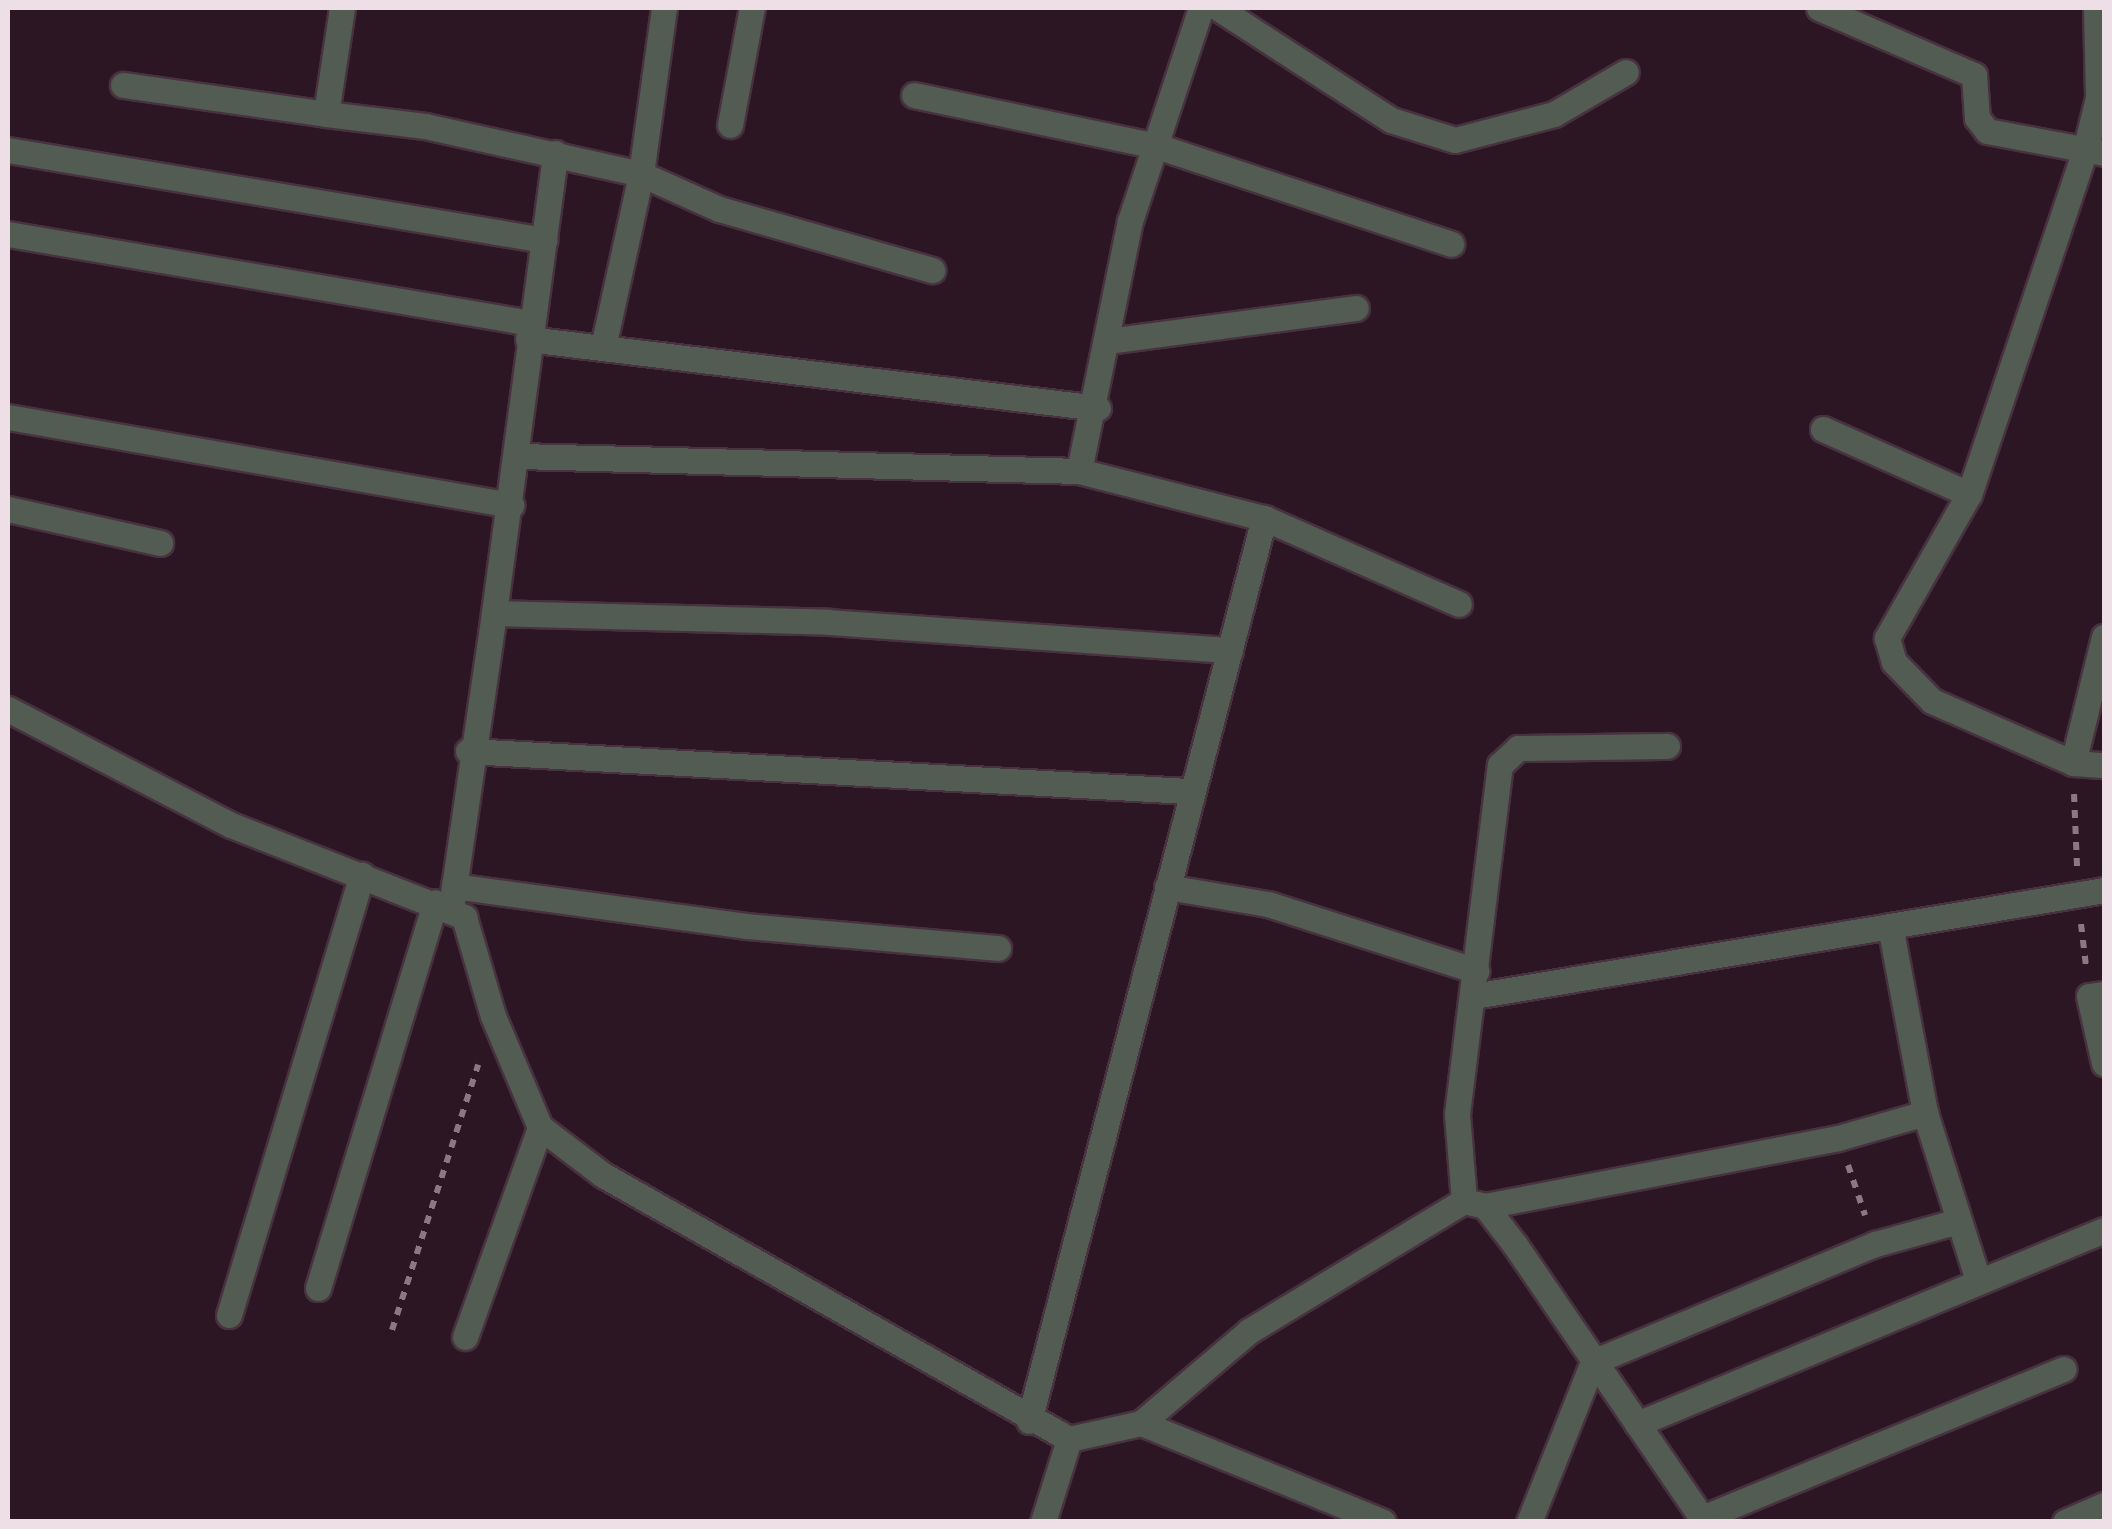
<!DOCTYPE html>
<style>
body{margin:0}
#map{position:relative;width:2112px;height:1529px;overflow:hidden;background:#2d1624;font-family:"Noto Serif",serif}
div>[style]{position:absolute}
.path>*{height:6px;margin-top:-3px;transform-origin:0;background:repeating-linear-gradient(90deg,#8c7883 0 8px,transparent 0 16px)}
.roads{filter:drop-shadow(2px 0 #48323f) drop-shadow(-2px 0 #48323f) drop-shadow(0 2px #48323f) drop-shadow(0 -2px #48323f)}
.minor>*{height:25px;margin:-12.5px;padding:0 12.5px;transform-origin:12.5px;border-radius:12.5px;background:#525c53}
.tertiary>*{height:25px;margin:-12.5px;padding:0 12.5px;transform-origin:12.5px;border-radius:12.5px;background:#525c53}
span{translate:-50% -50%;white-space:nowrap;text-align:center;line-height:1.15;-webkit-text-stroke:9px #0f060b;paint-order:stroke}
.frame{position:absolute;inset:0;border:10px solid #eedee6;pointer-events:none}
</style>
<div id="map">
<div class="path">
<div style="left:2074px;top:794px;width:73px;rotate:87.6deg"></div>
<div style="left:2081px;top:924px;width:42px;rotate:83.2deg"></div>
<div style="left:1848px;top:1165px;width:53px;rotate:71.2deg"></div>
<div style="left:392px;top:1330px;width:279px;rotate:-72deg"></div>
</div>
<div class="roads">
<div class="minor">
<div style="left:1218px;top:8px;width:206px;rotate:32.9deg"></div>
<div style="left:1391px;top:120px;width:67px;rotate:17.4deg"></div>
<div style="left:1455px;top:140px;width:102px;rotate:-14.7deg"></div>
<div style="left:1554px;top:114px;width:83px;rotate:-30.3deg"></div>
<div style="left:1819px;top:8px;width:169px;rotate:23.4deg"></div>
<div style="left:1974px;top:75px;width:43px;rotate:86deg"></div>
<div style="left:1977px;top:118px;width:16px;rotate:52deg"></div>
<div style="left:1987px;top:131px;width:119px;rotate:10.6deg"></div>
<div style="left:2096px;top:8px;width:90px;rotate:88.7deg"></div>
<div style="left:2098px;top:98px;width:50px;rotate:103.8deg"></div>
<div style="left:2086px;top:147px;width:366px;rotate:108.6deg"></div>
<div style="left:1969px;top:494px;width:166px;rotate:119.7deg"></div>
<div style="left:1887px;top:638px;width:25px;rotate:74deg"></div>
<div style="left:1894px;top:662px;width:54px;rotate:45.7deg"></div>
<div style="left:1932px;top:701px;width:154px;rotate:23.7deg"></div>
<div style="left:2073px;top:763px;width:31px;rotate:4deg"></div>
<div style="left:123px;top:85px;width:205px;rotate:8.1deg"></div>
<div style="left:326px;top:114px;width:107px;rotate:-81.4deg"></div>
<div style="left:914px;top:95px;width:251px;rotate:11.9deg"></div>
<div style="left:1160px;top:147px;width:307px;rotate:18.4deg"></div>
<div style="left:326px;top:114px;width:100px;rotate:6.9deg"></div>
<div style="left:425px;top:126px;width:221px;rotate:12.5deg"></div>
<div style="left:641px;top:174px;width:85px;rotate:24.2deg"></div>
<div style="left:719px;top:209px;width:222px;rotate:16deg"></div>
<div style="left:730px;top:125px;width:119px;rotate:-79.4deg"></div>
<div style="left:8px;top:150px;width:544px;rotate:9.53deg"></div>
<div style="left:8px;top:234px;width:531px;rotate:9.66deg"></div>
<div style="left:528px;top:339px;width:574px;rotate:6.9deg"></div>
<div style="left:1108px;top:341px;width:250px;rotate:-7.6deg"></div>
<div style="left:603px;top:347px;width:177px;rotate:-77.6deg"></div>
<div style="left:641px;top:174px;width:168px;rotate:-82.1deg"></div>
<div style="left:8px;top:417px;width:511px;rotate:9.92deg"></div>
<div style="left:1823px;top:429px;width:160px;rotate:24deg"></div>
<div style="left:519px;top:456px;width:560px;rotate:1.53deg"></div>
<div style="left:1079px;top:471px;width:191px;rotate:14.3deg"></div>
<div style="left:1264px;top:518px;width:213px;rotate:23.8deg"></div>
<div style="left:1079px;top:471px;width:255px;rotate:-78.5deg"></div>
<div style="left:1130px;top:221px;width:225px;rotate:-71.6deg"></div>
<div style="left:8px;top:509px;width:156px;rotate:12.6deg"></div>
<div style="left:494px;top:613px;width:464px;rotate:-82.4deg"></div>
<div style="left:8px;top:709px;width:251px;rotate:27.5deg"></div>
<div style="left:231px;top:825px;width:251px;rotate:21.5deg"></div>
<div style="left:464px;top:917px;width:103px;rotate:73.7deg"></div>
<div style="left:493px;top:1016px;width:121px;rotate:67.1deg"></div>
<div style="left:540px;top:1127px;width:79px;rotate:37.3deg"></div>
<div style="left:603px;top:1175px;width:536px;rotate:29.53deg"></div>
<div style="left:1069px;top:1439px;width:74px;rotate:-12.5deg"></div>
<div style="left:1141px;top:1423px;width:142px;rotate:-40.4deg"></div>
<div style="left:1249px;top:1331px;width:251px;rotate:-31.2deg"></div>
<div style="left:1464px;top:1201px;width:87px;rotate:-94.6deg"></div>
<div style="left:1457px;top:1114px;width:352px;rotate:-83deg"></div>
<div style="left:1500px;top:765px;width:25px;rotate:-43deg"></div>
<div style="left:1518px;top:748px;width:149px;rotate:-0.8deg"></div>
<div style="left:468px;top:751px;width:722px;rotate:3.18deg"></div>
<div style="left:2073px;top:763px;width:130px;rotate:-76.2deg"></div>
<div style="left:454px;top:886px;width:295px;rotate:7.8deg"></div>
<div style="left:746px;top:926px;width:253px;rotate:5deg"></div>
<div style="left:1167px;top:887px;width:102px;rotate:9.6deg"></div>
<div style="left:1268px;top:904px;width:219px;rotate:17.8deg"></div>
<div style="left:451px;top:908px;width:298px;rotate:-81.7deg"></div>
<div style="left:494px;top:613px;width:334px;rotate:1.5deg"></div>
<div style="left:828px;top:622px;width:403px;rotate:4deg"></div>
<div style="left:1891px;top:931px;width:185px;rotate:79.4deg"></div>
<div style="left:1925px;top:1113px;width:172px;rotate:72.4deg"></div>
<div style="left:2104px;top:994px;width:15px;rotate:172deg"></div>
<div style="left:2089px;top:996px;width:69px;rotate:77.4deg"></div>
<div style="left:1474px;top:996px;width:639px;rotate:-9.55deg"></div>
<div style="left:1485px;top:1206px;width:359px;rotate:-10.9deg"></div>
<div style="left:1838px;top:1138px;width:91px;rotate:-16deg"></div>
<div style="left:318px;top:1288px;width:403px;rotate:-73.1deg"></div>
<div style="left:229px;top:1315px;width:460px;rotate:-73.2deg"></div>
<div style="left:465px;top:1337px;width:223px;rotate:-70.3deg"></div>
<div style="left:1029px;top:1421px;width:933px;rotate:-75.41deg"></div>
<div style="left:1141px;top:1423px;width:261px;rotate:22.2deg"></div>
<div style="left:1637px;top:1424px;width:506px;rotate:-22.56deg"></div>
<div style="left:1702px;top:1518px;width:391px;rotate:-22.4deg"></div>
<div style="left:1043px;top:1522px;width:87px;rotate:-72.6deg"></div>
<div style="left:1529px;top:1522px;width:172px;rotate:-68.2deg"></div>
<div style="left:1593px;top:1362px;width:306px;rotate:-22.7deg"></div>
<div style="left:1875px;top:1244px;width:86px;rotate:-15.5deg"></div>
<div style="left:2065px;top:1522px;width:43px;rotate:-23.6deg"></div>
</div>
<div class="tertiary">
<div style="left:1464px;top:1201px;width:22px;rotate:13deg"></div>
<div style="left:1485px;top:1206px;width:49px;rotate:52.4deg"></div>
<div style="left:1515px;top:1245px;width:336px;rotate:55.6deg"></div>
</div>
</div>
<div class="frame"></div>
</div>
